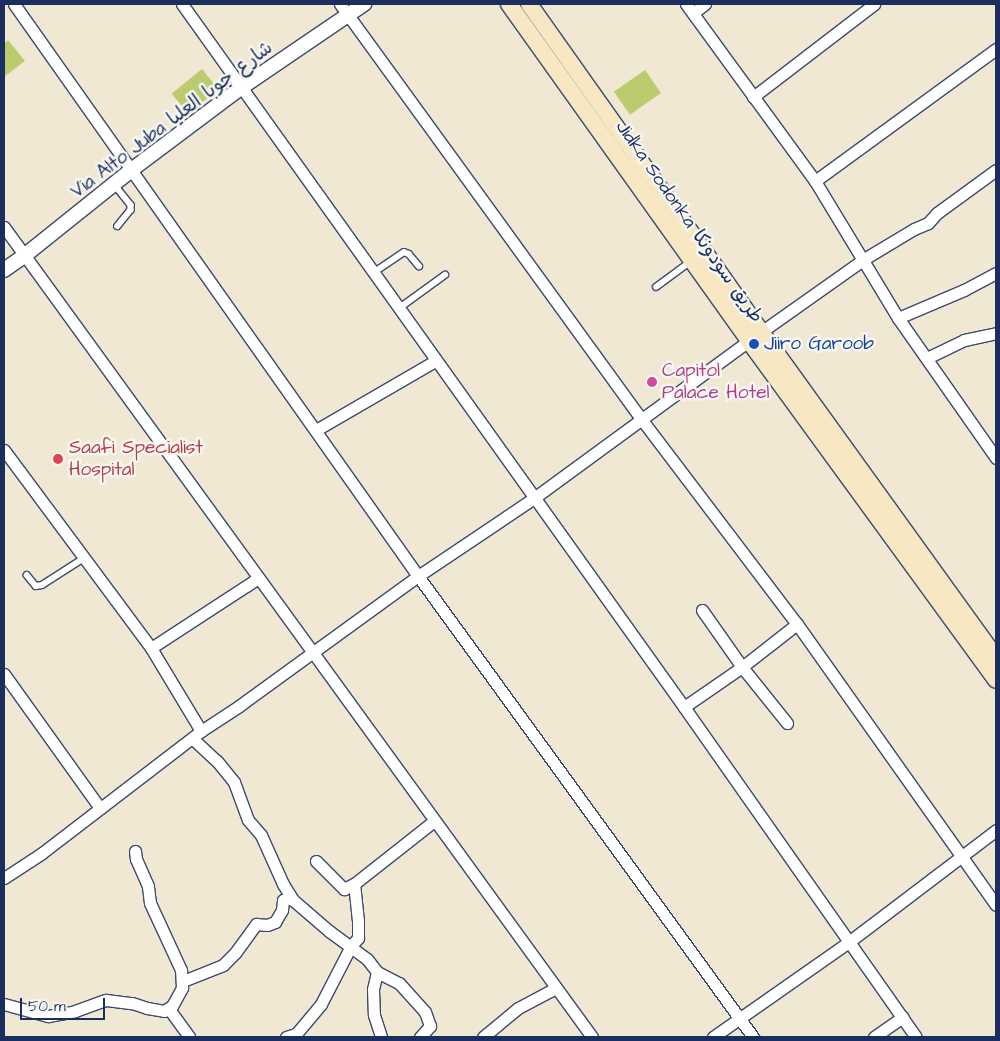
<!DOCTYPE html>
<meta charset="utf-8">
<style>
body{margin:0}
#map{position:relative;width:1000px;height:1041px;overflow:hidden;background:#f0e8d2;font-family:"Architects Daughter","Playpen Sans Arabic",sans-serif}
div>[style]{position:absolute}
.green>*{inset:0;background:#bccb6e;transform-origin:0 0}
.roads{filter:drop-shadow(1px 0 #3b4b6f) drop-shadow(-1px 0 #3b4b6f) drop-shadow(0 1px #3b4b6f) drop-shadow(0 -1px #3b4b6f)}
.service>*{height:5.5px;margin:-2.75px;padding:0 2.75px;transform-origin:2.75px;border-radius:2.75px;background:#fff}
.minor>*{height:11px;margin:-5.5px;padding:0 5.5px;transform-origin:5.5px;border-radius:5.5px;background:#fff}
.tertiary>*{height:14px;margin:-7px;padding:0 7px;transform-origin:7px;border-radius:7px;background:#fff}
.secondary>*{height:16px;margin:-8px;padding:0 8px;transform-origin:8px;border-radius:8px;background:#f7e8c3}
.dots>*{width:14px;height:14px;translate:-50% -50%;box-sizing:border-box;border:2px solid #f6f6f2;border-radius:50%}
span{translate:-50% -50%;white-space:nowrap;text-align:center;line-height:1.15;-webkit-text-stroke:5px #f6f6f2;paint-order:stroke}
.street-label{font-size:19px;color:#1b2f5e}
.transit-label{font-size:19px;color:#164399}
.left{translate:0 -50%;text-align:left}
.hotel-label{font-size:19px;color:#b23c85}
.health-label{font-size:19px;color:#be3a42}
.frame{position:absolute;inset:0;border:5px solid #1b2f5e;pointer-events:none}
.scale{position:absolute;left:20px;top:998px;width:85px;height:22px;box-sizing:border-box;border:2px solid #1b2f5e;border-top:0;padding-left:6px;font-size:15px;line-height:18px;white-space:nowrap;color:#1b2f5e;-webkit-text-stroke:4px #f6f6f2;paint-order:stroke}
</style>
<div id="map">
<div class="green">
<div style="clip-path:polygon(8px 40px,25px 61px,4px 77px,4px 44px)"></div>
<div style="left:202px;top:69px;width:26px;height:39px;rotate:51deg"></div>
<div style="left:645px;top:70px;width:28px;height:38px;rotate:55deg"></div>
</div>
<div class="roads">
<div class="service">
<div style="left:114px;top:184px;width:27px;rotate:51deg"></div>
<div style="left:131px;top:205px;width:5px;rotate:90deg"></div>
<div style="left:131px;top:210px;width:21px;rotate:129deg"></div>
<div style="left:373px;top:273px;width:37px;rotate:-34deg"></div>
<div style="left:404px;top:252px;width:5px;rotate:22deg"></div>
<div style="left:409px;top:254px;width:16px;rotate:50deg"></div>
<div style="left:656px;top:287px;width:42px;rotate:-36.3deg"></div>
<div style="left:398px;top:309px;width:58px;rotate:-35.9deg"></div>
<div style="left:27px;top:575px;width:14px;rotate:51deg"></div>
<div style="left:36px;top:586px;width:6px;rotate:-9deg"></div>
<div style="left:42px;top:585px;width:50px;rotate:-32.7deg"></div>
</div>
<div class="minor">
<div style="left:14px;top:4px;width:700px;rotate:54.77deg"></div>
<div style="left:418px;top:576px;width:570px;rotate:53.99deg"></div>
<div style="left:182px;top:4px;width:864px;rotate:54.47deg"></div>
<div style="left:684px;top:707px;width:403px;rotate:54.9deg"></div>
<div style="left:340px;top:4px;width:514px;rotate:54.02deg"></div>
<div style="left:642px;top:420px;width:256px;rotate:52.8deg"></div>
<div style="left:797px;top:624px;width:344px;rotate:54.7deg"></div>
<div style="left:686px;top:4px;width:219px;rotate:53.9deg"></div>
<div style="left:815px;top:181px;width:160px;rotate:58.8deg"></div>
<div style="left:898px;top:318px;width:171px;rotate:55deg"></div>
<div style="left:693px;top:13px;width:15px;rotate:-37deg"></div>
<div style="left:753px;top:97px;width:153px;rotate:-37.5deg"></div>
<div style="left:815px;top:181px;width:224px;rotate:-36.1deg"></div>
<div style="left:4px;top:227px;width:1001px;rotate:54.02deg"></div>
<div style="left:898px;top:318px;width:72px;rotate:-23deg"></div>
<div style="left:964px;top:290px;width:36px;rotate:-28deg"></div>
<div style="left:927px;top:358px;width:41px;rotate:-25.9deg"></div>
<div style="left:964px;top:340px;width:33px;rotate:-12deg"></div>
<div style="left:316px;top:430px;width:138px;rotate:-30.1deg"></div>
<div style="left:4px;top:450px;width:247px;rotate:53.4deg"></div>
<div style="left:151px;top:648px;width:97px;rotate:58.9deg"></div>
<div style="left:702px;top:610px;width:70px;rotate:54.9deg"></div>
<div style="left:742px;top:667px;width:72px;rotate:51.2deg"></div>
<div style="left:151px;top:648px;width:126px;rotate:-33.1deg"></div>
<div style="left:4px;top:674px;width:165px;rotate:54.4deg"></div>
<div style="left:684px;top:707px;width:70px;rotate:-34.6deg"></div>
<div style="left:742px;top:667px;width:70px;rotate:-38deg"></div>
<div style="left:193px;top:739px;width:33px;rotate:43deg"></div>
<div style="left:217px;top:761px;width:27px;rotate:51deg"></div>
<div style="left:234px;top:782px;width:40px;rotate:69.8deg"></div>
<div style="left:248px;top:820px;width:20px;rotate:49deg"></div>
<div style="left:261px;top:835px;width:54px;rotate:65.8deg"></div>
<div style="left:283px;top:884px;width:19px;rotate:58deg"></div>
<div style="left:293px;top:900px;width:48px;rotate:40.7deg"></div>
<div style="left:329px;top:931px;width:47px;rotate:36.4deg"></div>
<div style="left:367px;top:959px;width:16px;rotate:52deg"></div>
<div style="left:377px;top:972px;width:25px;rotate:27deg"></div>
<div style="left:399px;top:983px;width:39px;rotate:48deg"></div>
<div style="left:425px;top:1012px;width:15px;rotate:70deg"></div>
<div style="left:430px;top:1026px;width:15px;rotate:132deg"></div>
<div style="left:316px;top:861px;width:40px;rotate:45deg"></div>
<div style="left:344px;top:889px;width:11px;rotate:-27deg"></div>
<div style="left:354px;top:884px;width:102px;rotate:-38.2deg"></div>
<div style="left:4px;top:878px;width:45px;rotate:-33.3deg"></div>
<div style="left:42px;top:853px;width:200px;rotate:-37.5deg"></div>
<div style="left:201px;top:731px;width:45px;rotate:-33.3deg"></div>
<div style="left:239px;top:706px;width:221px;rotate:-36deg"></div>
<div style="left:418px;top:576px;width:140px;rotate:-33.9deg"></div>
<div style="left:534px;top:498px;width:281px;rotate:-36.2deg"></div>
<div style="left:761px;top:332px;width:126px;rotate:-35.3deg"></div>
<div style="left:864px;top:259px;width:58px;rotate:-31deg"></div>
<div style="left:914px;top:229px;width:15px;rotate:-23deg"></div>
<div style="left:928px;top:223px;width:13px;rotate:-48deg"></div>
<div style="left:937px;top:213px;width:73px;rotate:-36.1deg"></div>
<div style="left:377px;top:972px;width:17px;rotate:103deg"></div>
<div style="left:373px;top:989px;width:26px;rotate:88deg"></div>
<div style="left:374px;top:1015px;width:23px;rotate:72deg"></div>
<div style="left:183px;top:981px;width:43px;rotate:-21.8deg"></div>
<div style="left:223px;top:965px;width:17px;rotate:-45deg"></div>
<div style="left:235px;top:953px;width:36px;rotate:-54deg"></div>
<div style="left:256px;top:924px;width:11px;rotate:5deg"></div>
<div style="left:267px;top:925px;width:9px;rotate:-21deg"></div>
<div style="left:275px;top:922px;width:14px;rotate:-60deg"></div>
<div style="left:282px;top:910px;width:10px;rotate:-84deg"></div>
<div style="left:283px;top:900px;width:5px;rotate:-22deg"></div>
<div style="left:288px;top:898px;width:5px;rotate:22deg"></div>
<div style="left:4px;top:1004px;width:46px;rotate:15.3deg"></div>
<div style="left:48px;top:1016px;width:27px;rotate:-10deg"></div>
<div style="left:75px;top:1011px;width:33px;rotate:-20deg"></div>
<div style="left:106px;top:1000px;width:26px;rotate:7deg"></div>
<div style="left:132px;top:1003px;width:16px;rotate:18deg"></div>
<div style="left:147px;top:1008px;width:17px;rotate:10deg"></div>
<div style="left:164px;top:1011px;width:9px;rotate:-32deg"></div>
<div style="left:172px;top:1006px;width:21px;rotate:-61deg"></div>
<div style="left:182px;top:988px;width:18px;rotate:-93deg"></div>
<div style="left:181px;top:970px;width:74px;rotate:-114.8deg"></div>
<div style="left:150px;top:903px;width:17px;rotate:-97deg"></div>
<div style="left:148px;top:886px;width:30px;rotate:-114deg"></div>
<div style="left:136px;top:859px;width:8px;rotate:-97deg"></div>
<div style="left:169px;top:1009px;width:34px;rotate:54deg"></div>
<div style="left:286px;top:1037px;width:10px;rotate:-17deg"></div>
<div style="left:296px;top:1034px;width:39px;rotate:-50deg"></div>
<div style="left:321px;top:1004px;width:65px;rotate:-62.7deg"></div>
<div style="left:351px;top:946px;width:11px;rotate:-49deg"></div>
<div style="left:358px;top:938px;width:17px;rotate:-90deg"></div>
<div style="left:358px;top:921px;width:37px;rotate:-96deg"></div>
<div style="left:483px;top:1037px;width:45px;rotate:-39.6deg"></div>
<div style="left:518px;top:1008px;width:43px;rotate:-27.8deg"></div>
<div style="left:713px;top:1037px;width:167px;rotate:-35deg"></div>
<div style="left:850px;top:941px;width:183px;rotate:-37.2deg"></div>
<div style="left:874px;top:1037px;width:35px;rotate:-35deg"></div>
</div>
<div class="tertiary">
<div style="left:4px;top:270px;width:24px;rotate:-35deg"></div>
<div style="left:24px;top:256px;width:136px;rotate:-38.7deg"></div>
<div style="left:130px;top:171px;width:140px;rotate:-36.9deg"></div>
<div style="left:242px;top:87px;width:148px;rotate:-34.2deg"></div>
</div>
<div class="secondary">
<div style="left:509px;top:4px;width:414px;rotate:54.5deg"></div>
<div style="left:749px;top:341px;width:419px;rotate:53.9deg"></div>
<div style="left:529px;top:4px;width:402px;rotate:54.7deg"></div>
<div style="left:761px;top:332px;width:402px;rotate:54.2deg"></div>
</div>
</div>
<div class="dots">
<div style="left:754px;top:344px;background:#1a4fb4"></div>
<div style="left:652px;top:382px;background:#d1479c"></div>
<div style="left:58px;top:459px;background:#e0444e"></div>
</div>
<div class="street-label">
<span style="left:172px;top:120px;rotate:-37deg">Via Alto Juba شارع جوبا العليا</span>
<span style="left:689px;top:222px;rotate:55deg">Jidka Sodonka طريق سودونكا</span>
</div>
<div class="transit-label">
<span class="left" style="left:764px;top:344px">Jiiro Garoob</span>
</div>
<div class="hotel-label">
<span class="left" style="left:662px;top:382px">Capitol<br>Palace Hotel</span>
</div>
<div class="health-label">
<span class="left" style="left:69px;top:459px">Saafi Specialist<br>Hospital</span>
</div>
<div class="frame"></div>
<div class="scale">50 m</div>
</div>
